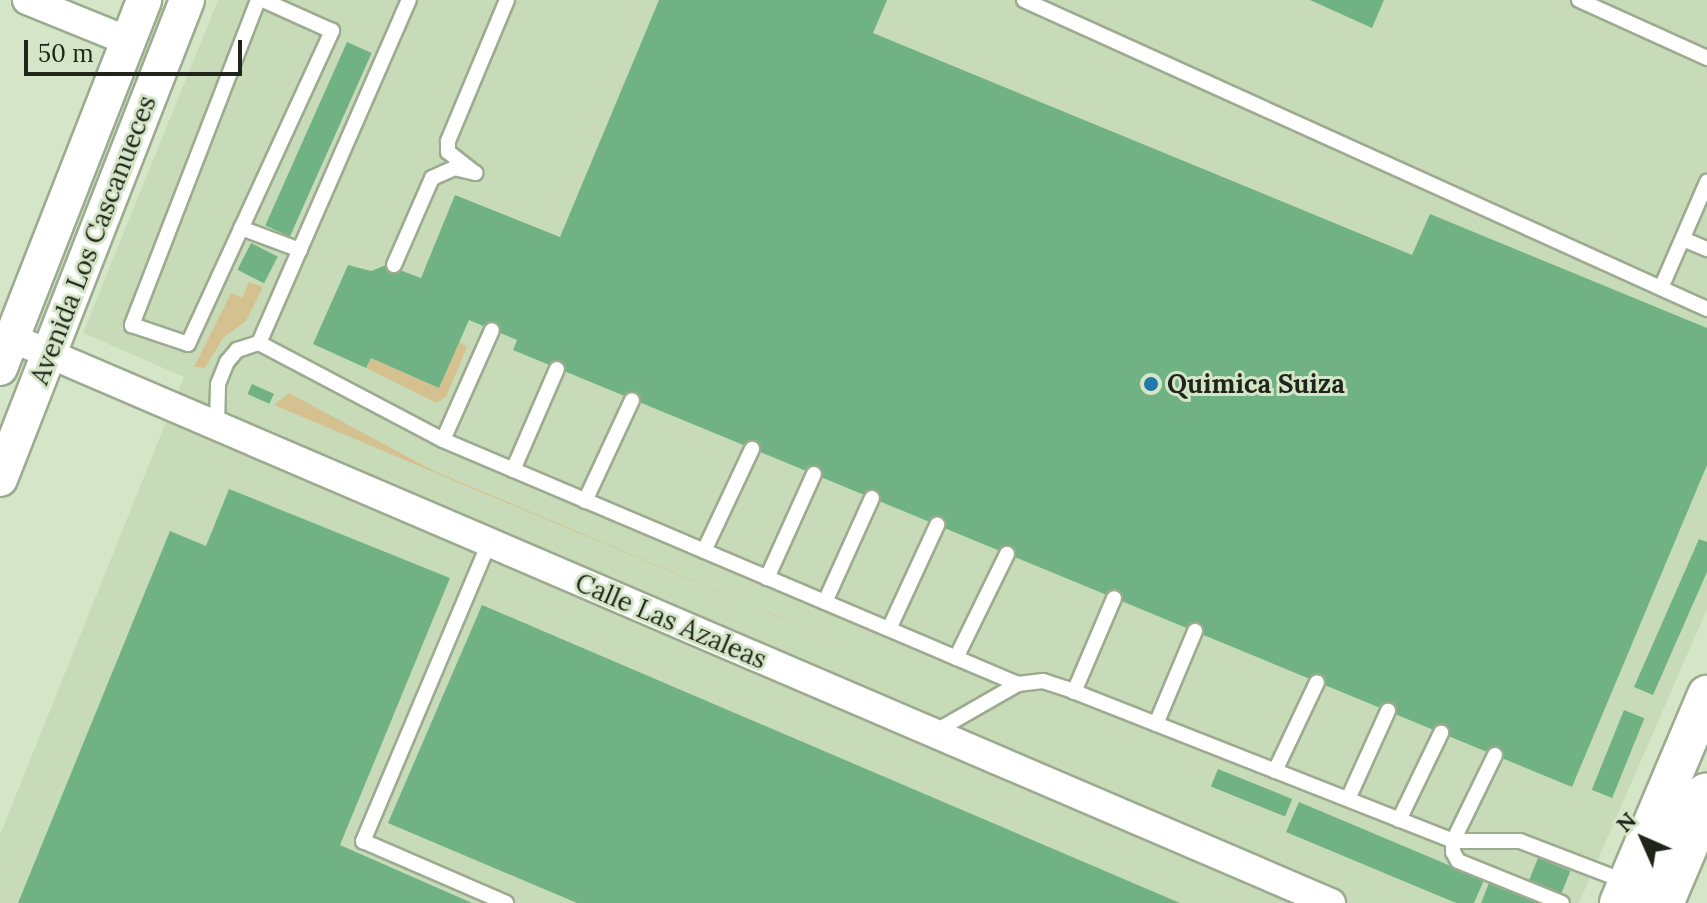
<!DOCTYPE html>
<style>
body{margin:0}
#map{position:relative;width:1707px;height:903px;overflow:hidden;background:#d5e6c8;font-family:Lora,serif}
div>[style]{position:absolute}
.built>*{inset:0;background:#c8dbb8}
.green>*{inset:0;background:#d5c190}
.building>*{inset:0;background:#71b284;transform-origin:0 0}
.roads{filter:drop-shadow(2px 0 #9cab8f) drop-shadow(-2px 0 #9cab8f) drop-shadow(0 2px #9cab8f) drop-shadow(0 -2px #9cab8f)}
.service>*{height:14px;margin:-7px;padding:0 7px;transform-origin:7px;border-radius:7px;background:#fff}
.minor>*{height:28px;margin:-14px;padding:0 14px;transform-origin:14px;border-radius:14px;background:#fff}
.tertiary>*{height:34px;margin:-17px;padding:0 17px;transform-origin:17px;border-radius:17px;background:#fff}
.secondary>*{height:38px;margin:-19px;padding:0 19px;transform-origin:19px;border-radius:19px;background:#fff}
.primary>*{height:44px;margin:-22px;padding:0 22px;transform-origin:22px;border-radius:22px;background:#fff}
.dots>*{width:22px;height:22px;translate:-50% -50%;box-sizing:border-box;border:4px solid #d5e6c8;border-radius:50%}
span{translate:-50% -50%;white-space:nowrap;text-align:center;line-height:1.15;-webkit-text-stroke:6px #d5e6c8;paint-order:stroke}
.street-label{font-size:26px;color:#1f251a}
.poi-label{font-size:26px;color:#1f251a;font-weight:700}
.left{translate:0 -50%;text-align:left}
.north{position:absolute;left:1603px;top:799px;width:80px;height:80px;-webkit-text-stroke:6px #d5e6c8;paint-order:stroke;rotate:315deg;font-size:22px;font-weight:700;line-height:32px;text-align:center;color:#1f251a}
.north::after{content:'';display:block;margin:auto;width:28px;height:36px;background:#1f251a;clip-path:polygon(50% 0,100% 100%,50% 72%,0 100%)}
.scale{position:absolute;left:24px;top:40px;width:218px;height:36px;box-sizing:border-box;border:4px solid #1f251a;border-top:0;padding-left:10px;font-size:24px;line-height:28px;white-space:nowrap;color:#1f251a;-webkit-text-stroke:6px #d5e6c8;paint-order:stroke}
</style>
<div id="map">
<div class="built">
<div style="clip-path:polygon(218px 0,1707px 0,1707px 609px,1579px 903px,0 903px,0 835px,184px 377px,83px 333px)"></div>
</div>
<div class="green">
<div style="clip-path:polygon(249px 282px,263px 287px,246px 321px,223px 338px,205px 368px,194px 367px,231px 293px,242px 298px)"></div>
<div style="clip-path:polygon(459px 342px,467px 347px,446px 397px,437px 403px,366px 368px,371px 358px,439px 388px)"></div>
<div style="clip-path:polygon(289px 393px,434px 471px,962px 694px,274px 405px)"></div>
</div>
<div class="building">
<div style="clip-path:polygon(659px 0,887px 0,873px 33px,1412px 255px,1430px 214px,1707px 328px,1707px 465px,1572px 787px,513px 350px,517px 340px,469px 320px,439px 388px,371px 358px,366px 368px,313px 344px,348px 265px,371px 271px,386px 265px,421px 278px,455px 195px,560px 237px)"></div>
<div style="clip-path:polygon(1310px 0,1384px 0,1372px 28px)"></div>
<div style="left:347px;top:42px;width:27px;height:201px;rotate:24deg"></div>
<div style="left:251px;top:243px;width:30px;height:30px;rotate:27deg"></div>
<div style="left:252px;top:384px;width:24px;height:11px;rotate:24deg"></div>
<div style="clip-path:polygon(229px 489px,450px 578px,340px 845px,472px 903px,18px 903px,170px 531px,206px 546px)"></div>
<div style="clip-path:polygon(1699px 539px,1707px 542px,1707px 572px,1653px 695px,1634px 687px)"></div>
<div style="clip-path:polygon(482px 605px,1180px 903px,577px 903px,388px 823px)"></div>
<div style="left:1624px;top:710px;width:22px;height:86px;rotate:22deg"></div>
<div style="left:1218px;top:769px;width:80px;height:19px;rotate:22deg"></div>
<div style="clip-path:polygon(1299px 802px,1484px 880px,1474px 903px,1456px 903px,1286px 832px)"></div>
<div style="left:1538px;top:858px;width:35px;height:24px;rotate:22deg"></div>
<div style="clip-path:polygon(1489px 883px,1537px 903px,1481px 903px)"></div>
</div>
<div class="roads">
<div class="service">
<div style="left:258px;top:0;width:349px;rotate:111.2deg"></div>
<div style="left:132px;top:325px;width:59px;rotate:18.7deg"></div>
<div style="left:188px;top:344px;width:345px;rotate:-65.3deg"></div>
<div style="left:332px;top:31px;width:76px;rotate:-155.8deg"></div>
<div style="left:1024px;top:0;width:750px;rotate:24.34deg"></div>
<div style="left:1579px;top:0;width:141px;rotate:24.4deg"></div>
<div style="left:241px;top:228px;width:63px;rotate:20.4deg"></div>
<div style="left:1683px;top:239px;width:26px;rotate:23deg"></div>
<div style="left:394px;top:265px;width:95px;rotate:-66.4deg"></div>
<div style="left:432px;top:178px;width:24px;rotate:-24deg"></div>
<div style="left:454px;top:168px;width:22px;rotate:13deg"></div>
<div style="left:475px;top:173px;width:34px;rotate:-142deg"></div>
<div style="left:448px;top:152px;width:11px;rotate:-90deg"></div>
<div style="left:448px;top:141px;width:153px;rotate:-67.3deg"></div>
<div style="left:1661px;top:288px;width:116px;rotate:-66.5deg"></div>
<div style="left:259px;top:343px;width:208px;rotate:27.8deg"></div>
<div style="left:443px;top:440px;width:625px;rotate:22.99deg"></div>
<div style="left:1018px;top:684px;width:25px;rotate:-7deg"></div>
<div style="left:1043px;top:681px;width:23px;rotate:18deg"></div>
<div style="left:1065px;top:688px;width:417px;rotate:21.5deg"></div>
<div style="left:1453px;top:841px;width:67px"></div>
<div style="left:1520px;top:841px;width:115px;rotate:21deg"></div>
<div style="left:217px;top:426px;width:42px;rotate:-88.6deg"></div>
<div style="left:218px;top:384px;width:24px;rotate:-68deg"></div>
<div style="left:227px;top:362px;width:16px;rotate:-50deg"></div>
<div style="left:237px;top:350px;width:23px;rotate:-18deg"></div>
<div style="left:259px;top:343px;width:374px;rotate:-66.4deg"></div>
<div style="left:443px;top:440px;width:120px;rotate:-66deg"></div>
<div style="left:513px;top:470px;width:110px;rotate:-66.5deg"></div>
<div style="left:585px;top:501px;width:111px;rotate:-65deg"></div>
<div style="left:489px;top:543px;width:324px;rotate:112.9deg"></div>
<div style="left:363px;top:841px;width:156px;rotate:23.4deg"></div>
<div style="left:704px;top:551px;width:113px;rotate:-64.8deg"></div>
<div style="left:767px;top:578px;width:114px;rotate:-65.7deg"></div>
<div style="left:825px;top:602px;width:114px;rotate:-65.7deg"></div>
<div style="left:889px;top:629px;width:115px;rotate:-65.2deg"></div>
<div style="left:956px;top:658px;width:116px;rotate:-63.9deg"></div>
<div style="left:1074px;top:692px;width:102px;rotate:-66.9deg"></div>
<div style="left:1156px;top:724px;width:101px;rotate:-67.2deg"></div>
<div style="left:936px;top:731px;width:95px;rotate:-29.8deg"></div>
<div style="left:1495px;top:755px;width:96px;rotate:116deg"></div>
<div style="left:1453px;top:841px;width:11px;rotate:90deg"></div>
<div style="left:1453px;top:852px;width:10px;rotate:61deg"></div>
<div style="left:1458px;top:861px;width:112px;rotate:22deg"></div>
<div style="left:1275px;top:771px;width:98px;rotate:-64.7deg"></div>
<div style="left:1348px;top:799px;width:97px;rotate:-65.6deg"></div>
<div style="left:1399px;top:820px;width:97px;rotate:-64.2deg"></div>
</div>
<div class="minor">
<div style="left:27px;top:0;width:109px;rotate:22.1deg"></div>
<div style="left:12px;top:338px;width:1435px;rotate:23.19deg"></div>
</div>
<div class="tertiary">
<div style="left:0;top:368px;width:395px;rotate:-68.6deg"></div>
<div style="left:0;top:479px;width:514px;rotate:-68.67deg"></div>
</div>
<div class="secondary">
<div style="left:1619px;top:903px;width:226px;rotate:-67.1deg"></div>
</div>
<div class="primary">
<div style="left:1661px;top:903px;width:117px;rotate:-66.9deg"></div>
</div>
</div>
<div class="dots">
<div style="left:1151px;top:384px;background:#2278a8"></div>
</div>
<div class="street-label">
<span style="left:93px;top:240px;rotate:-69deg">Avenida Los Cascanueces</span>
<span style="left:671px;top:621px;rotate:23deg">Calle Las Azaleas</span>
</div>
<div class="poi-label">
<span class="left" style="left:1167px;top:384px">Quimica Suiza</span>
</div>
<div class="north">N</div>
<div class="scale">50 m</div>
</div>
